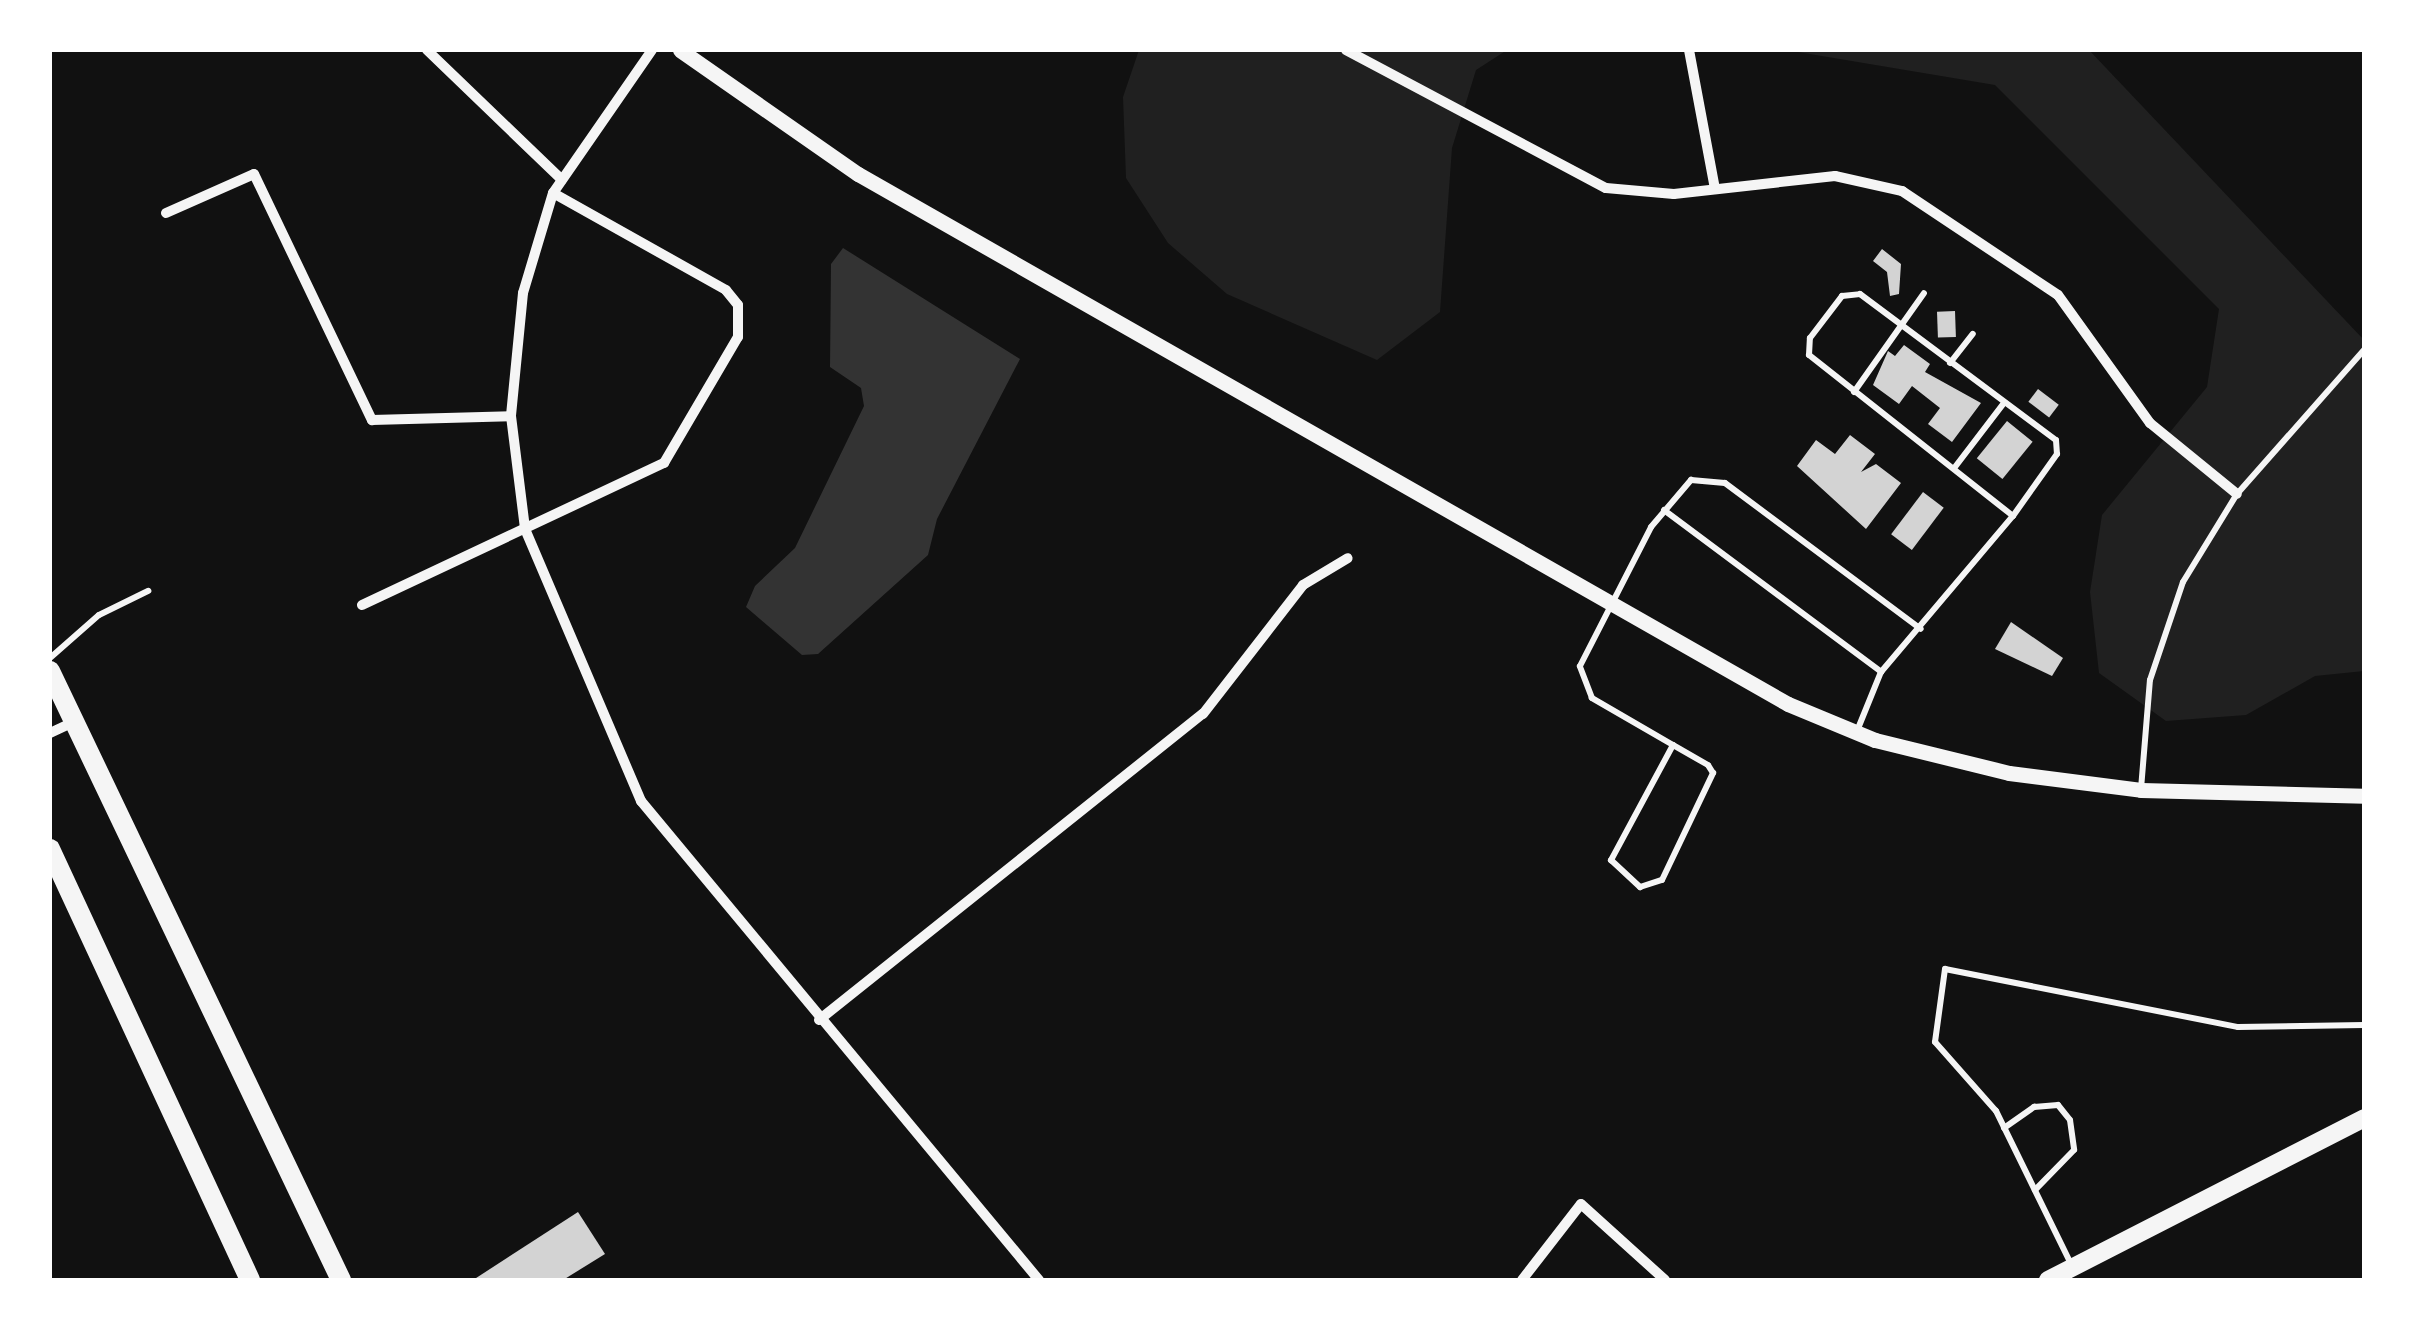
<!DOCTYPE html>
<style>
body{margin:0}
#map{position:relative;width:2414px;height:1330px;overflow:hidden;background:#111;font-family:Signika,sans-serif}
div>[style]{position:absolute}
.green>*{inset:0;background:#202020}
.water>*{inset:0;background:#333}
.building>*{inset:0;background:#d3d3d3;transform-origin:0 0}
.service>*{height:6px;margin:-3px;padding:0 3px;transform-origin:3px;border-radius:3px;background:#f5f5f5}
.minor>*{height:10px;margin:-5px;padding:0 5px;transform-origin:5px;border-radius:5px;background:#f5f5f5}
.tertiary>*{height:15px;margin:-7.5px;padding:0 7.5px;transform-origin:7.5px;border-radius:7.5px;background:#f5f5f5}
.secondary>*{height:18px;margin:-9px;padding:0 9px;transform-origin:9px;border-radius:9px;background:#f5f5f5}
.primary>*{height:20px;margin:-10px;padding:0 10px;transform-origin:10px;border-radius:10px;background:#f5f5f5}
span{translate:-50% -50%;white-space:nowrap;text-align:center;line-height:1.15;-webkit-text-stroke:10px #fff;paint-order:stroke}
.frame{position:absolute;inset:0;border:52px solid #fff;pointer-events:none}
</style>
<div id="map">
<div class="green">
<div style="clip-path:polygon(1139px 50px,1507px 50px,1476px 70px,1452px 148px,1440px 312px,1377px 360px,1227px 294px,1168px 243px,1126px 178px,1123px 97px)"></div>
<div style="clip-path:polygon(1786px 50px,2089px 50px,2364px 340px,2364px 671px,2315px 676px,2246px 715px,2166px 721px,2099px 673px,2090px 592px,2102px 515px,2207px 387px,2219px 309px,1995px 85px)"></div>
</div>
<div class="water">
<div style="clip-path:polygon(843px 248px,1020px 359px,937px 519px,928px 555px,818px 654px,802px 655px,746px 607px,755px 586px,795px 548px,864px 406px,861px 388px,830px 367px,831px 264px)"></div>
</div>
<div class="building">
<div style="clip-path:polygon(1882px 249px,1901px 264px,1899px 294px,1890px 296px,1887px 272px,1873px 261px)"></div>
<div style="left:1955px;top:311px;width:26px;height:18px;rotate:88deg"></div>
<div style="clip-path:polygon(1904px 345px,1930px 364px,1925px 372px,1981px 403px,1952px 442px,1928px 424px,1940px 408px,1912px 386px,1899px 404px,1873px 385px,1888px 351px,1895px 356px)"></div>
<div style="left:2038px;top:389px;width:26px;height:16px;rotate:37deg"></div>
<div style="left:2007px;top:421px;width:33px;height:48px;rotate:39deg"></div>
<div style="clip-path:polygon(1850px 435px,1875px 454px,1861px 472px,1876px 464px,1901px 483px,1866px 529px,1797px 466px,1816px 440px,1835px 454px)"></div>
<div style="left:1923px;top:492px;width:26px;height:53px;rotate:37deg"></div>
<div style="clip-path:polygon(2011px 622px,2063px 658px,2052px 676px,1995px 649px)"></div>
<div style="clip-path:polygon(578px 1212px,605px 1254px,563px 1280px,473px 1280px)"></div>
</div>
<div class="service">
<div style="left:1860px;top:294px;width:244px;rotate:36.7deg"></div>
<div style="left:2056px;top:440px;width:14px;rotate:86deg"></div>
<div style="left:2057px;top:454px;width:76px;rotate:125.4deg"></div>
<div style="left:2013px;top:516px;width:260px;rotate:-141.7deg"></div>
<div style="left:1809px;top:355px;width:17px;rotate:-87deg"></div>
<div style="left:1810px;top:338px;width:53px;rotate:-52.7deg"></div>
<div style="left:1842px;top:296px;width:18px;rotate:-6deg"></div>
<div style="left:1950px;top:363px;width:37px;rotate:-52deg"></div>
<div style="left:1854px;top:392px;width:121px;rotate:-54.7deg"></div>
<div style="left:1955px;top:467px;width:81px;rotate:-52.6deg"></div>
<div style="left:1664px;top:510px;width:271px;rotate:36.7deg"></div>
<div style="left:50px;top:658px;width:65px;rotate:-41.3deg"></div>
<div style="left:99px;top:615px;width:55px;rotate:-26.1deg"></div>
<div style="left:1857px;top:731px;width:64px;rotate:-67.9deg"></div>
<div style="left:1881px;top:672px;width:204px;rotate:-49.8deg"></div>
<div style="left:1673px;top:745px;width:131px;rotate:118.3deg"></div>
<div style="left:1611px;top:860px;width:40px;rotate:43deg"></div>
<div style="left:1640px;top:887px;width:23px;rotate:-18deg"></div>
<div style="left:1662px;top:880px;width:119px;rotate:-64.5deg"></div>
<div style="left:1713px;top:773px;width:9px;rotate:-122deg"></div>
<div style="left:1708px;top:765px;width:40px;rotate:-150.3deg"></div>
<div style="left:1673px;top:745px;width:94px;rotate:-149.9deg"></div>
<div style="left:1592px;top:698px;width:34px;rotate:-111deg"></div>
<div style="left:1580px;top:666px;width:156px;rotate:-62.9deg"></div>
<div style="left:1651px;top:527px;width:62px;rotate:-49.6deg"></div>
<div style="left:1691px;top:480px;width:34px;rotate:5deg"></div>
<div style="left:1725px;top:483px;width:244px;rotate:36.7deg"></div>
<div style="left:2141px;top:789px;width:109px;rotate:-85.3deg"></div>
<div style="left:2150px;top:680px;width:103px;rotate:-71.4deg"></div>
<div style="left:2183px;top:582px;width:103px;rotate:-58.5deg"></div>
<div style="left:2237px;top:494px;width:192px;rotate:-48.6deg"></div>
<div style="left:2004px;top:1128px;width:37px;rotate:-35deg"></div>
<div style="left:2034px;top:1107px;width:24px;rotate:-5deg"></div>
<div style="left:2058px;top:1105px;width:19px;rotate:51deg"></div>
<div style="left:2070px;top:1120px;width:30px;rotate:82deg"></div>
<div style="left:2074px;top:1150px;width:56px;rotate:134.3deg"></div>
<div style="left:2072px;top:1266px;width:173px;rotate:-116.1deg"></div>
<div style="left:1996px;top:1111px;width:92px;rotate:-131.5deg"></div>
<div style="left:1935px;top:1042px;width:74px;rotate:-82.2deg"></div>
<div style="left:1945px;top:969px;width:299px;rotate:11.2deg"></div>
<div style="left:2238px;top:1027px;width:126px;rotate:-0.9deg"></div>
</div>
<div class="minor">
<div style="left:427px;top:50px;width:187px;rotate:43.9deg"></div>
<div style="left:652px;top:50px;width:174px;rotate:124.7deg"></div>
<div style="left:553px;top:193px;width:104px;rotate:106.7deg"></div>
<div style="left:523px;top:293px;width:124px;rotate:95.6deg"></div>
<div style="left:511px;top:416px;width:114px;rotate:82.9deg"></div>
<div style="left:525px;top:529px;width:296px;rotate:66.9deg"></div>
<div style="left:641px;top:801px;width:623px;rotate:50.28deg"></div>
<div style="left:1346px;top:50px;width:294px;rotate:28deg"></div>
<div style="left:1606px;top:188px;width:68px;rotate:5deg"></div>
<div style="left:1674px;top:194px;width:162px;rotate:-6.4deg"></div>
<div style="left:1835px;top:176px;width:69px;rotate:12.6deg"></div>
<div style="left:1902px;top:191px;width:187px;rotate:33.7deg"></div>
<div style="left:2058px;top:295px;width:158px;rotate:54.3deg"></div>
<div style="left:2150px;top:423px;width:112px;rotate:39.2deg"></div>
<div style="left:1689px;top:50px;width:141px;rotate:79.4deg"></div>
<div style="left:166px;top:213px;width:96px;rotate:-23.9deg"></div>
<div style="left:254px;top:174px;width:273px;rotate:64.4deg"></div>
<div style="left:372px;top:420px;width:139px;rotate:-1.6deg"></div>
<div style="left:362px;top:605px;width:334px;rotate:-25.2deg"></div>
<div style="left:664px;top:463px;width:146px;rotate:-59.6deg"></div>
<div style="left:738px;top:337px;width:32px;rotate:-90deg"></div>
<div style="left:738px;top:305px;width:19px;rotate:-129deg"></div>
<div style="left:726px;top:290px;width:198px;rotate:-150.7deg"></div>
<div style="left:50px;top:733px;width:26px;rotate:-25deg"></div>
<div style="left:819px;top:1020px;width:491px;rotate:-38.6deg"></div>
<div style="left:1203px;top:714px;width:163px;rotate:-52.2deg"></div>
<div style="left:1303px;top:585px;width:52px;rotate:-31deg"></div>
<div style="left:1522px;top:1280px;width:96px;rotate:-52.2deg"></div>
<div style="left:1581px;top:1204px;width:113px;rotate:42.1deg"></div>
</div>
<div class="tertiary">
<div style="left:680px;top:50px;width:217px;rotate:34.9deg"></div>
<div style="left:858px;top:174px;width:1070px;rotate:29.68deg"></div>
<div style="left:1788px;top:704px;width:94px;rotate:22.5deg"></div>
<div style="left:1875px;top:740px;width:138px;rotate:13.8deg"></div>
<div style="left:2009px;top:773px;width:133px;rotate:7.3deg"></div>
<div style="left:2141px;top:790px;width:223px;rotate:1.5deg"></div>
</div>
<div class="secondary">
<div style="left:2048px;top:1280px;width:355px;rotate:-27.1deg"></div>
</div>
<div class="primary">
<div style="left:50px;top:671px;width:675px;rotate:64.46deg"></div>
<div style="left:50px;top:849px;width:475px;rotate:65.1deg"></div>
</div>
<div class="frame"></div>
</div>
